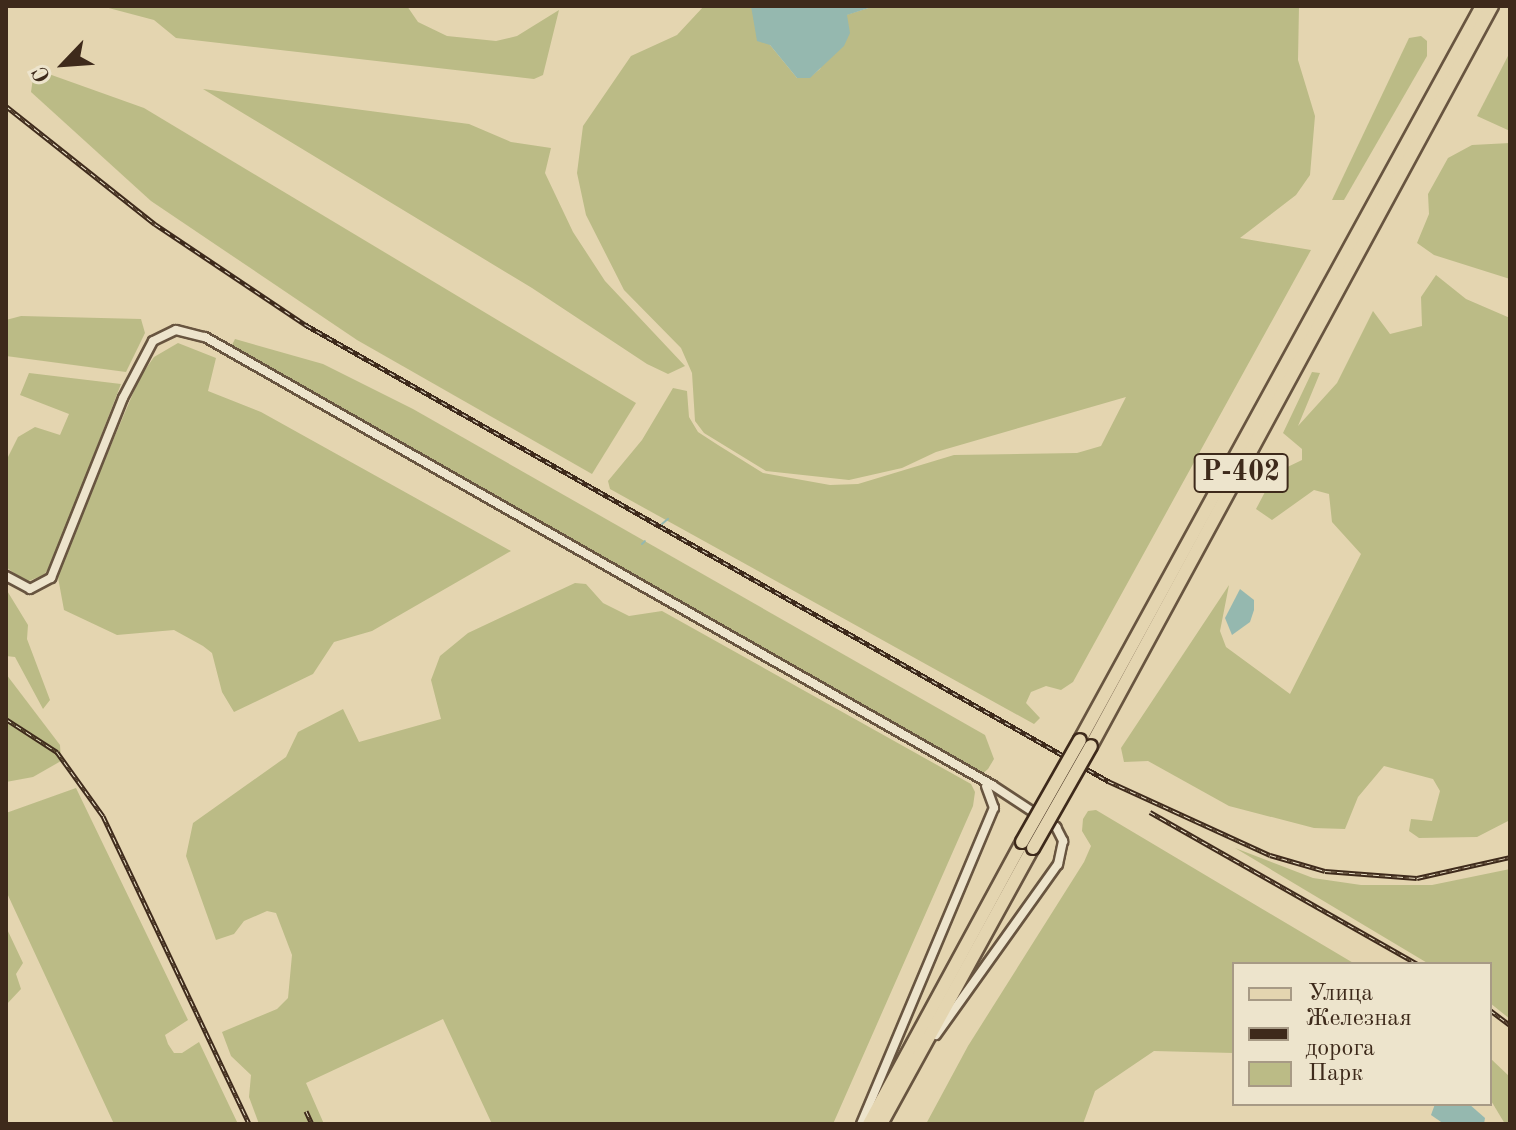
<!DOCTYPE html>
<meta charset="utf-8">
<style>
body{margin:0}
#map{position:relative;width:1516px;height:1130px;overflow:hidden;background:#e4d5b0;font-family:"Old Standard TT",serif}
div>[style]{position:absolute}
.green>*{inset:0;background:#bbbb86}
.water>*{inset:0;background:#95b8af}
.stream>*{height:2px;margin:-1px;padding:0 1px;transform-origin:1px;border-radius:1px;background:#95b8af}
.roads{filter:drop-shadow(2px 0 #685540) drop-shadow(-2px 0 #685540) drop-shadow(0 2px #685540) drop-shadow(0 -2px #685540)}
.minor>*{height:8px;margin:-4px;padding:0 4px;transform-origin:4px;border-radius:4px;background:#ede4cc}
.primary>*{height:12px;margin:-6px;padding:0 6px;transform-origin:6px;border-radius:6px;background:#e4d5b0}
.rail>*{height:5px;margin-top:-2.5px;transform-origin:0;background:repeating-linear-gradient(90deg,#ede4cc 0 6px,#3e2a1b 0 12px);box-sizing:border-box;border-block:2px solid #3e2a1b}
.bridges{filter:drop-shadow(2px 0 #3e2a1b) drop-shadow(-2px 0 #3e2a1b) drop-shadow(0 2px #3e2a1b) drop-shadow(0 -2px #3e2a1b)}
.primary-bridge>*{height:12px;margin:-6px;padding:0 6px;transform-origin:6px;border-radius:6px;background:#e4d5b0}
span{translate:-50% -50%;white-space:nowrap;text-align:center;line-height:1.15;-webkit-text-stroke:6px #ede4cc;paint-order:stroke}
.shield-label span{padding:2px 6px;background:#ede4cc;border:2px solid;border-radius:6px;-webkit-text-stroke-width:0}
.shield-label{font-size:28px;color:#3e2a1b;font-weight:700}
.frame{position:absolute;inset:0;border:8px solid #3e2a1b;pointer-events:none}
.legend{position:absolute;left:1232px;top:962px;width:260px;height:144px;box-sizing:border-box;background:#ede4cc;border:2px solid #a79a85;margin:0;padding:10px 14px;list-style:none;font-size:24px;color:#3e2a1b}
.legend li{display:flex;align-items:center;gap:16px;height:40px}
.legend b{width:40px;border:2px solid #a79a85}
.north{position:absolute;left:24px;top:24px;width:80px;height:80px;-webkit-text-stroke:6px #ede4cc;paint-order:stroke;rotate:245deg;font-size:22px;font-weight:700;line-height:32px;text-align:center;color:#3e2a1b}
.north::after{content:'';display:block;margin:auto;width:28px;height:36px;background:#3e2a1b;clip-path:polygon(50% 0,100% 100%,50% 72%,0 100%)}
</style>
<div id="map">
<div class="green">
<div style="clip-path:polygon(101px 6px,407px 6px,418px 22px,447px 36px,496px 41px,517px 36px,559px 10px,543px 75px,534px 79px,176px 38px,154px 20px)"></div>
<div style="clip-path:polygon(704px 6px,751px 6px,770px 45px,797px 78px,810px 77px,820px 69px,846px 15px,875px 6px,1299px 6px,1298px 60px,1315px 116px,1310px 175px,1296px 195px,1240px 238px,1311px 250px,1073px 682px,1061px 690px,1046px 686px,1031px 692px,1026px 703px,1040px 718px,1034px 724px,610px 489px,608px 481px,642px 440px,673px 388px,687px 391px,689px 417px,698px 432px,718px 445px,763px 473px,830px 485px,858px 484px,954px 455px,1077px 453px,1101px 446px,1126px 397px,936px 452px,902px 468px,849px 480px,766px 471px,704px 433px,695px 421px,692px 373px,681px 348px,624px 290px,586px 215px,577px 173px,583px 126px,631px 56px,677px 35px)"></div>
<div style="clip-path:polygon(1421px 36px,1427px 41px,1427px 56px,1344px 200px,1332px 200px,1409px 38px)"></div>
<div style="clip-path:polygon(1510px 52px,1510px 131px,1477px 116px)"></div>
<div style="clip-path:polygon(46px 73px,144px 108px,636px 403px,592px 474px,357px 340px,151px 201px,31px 92px,33px 78px)"></div>
<div style="clip-path:polygon(203px 89px,469px 124px,511px 142px,551px 148px,545px 173px,573px 232px,605px 281px,685px 366px,668px 374px,647px 364px,532px 288px)"></div>
<div style="clip-path:polygon(1510px 143px,1510px 279px,1434px 255px,1417px 243px,1429px 214px,1428px 194px,1448px 158px,1472px 145px)"></div>
<div style="clip-path:polygon(1436px 275px,1466px 299px,1510px 318px,1510px 820px,1477px 837px,1419px 838px,1409px 831px,1411px 819px,1432px 821px,1440px 791px,1433px 779px,1384px 766px,1358px 797px,1345px 829px,1314px 828px,1229px 806px,1148px 761px,1124px 762px,1121px 748px,1229px 585px,1220px 631px,1226px 647px,1290px 694px,1361px 554px,1332px 522px,1329px 494px,1314px 490px,1272px 520px,1256px 509px,1275px 473px,1302px 460px,1302px 449px,1283px 433px,1312px 372px,1320px 373px,1298px 426px,1337px 383px,1373px 311px,1390px 334px,1422px 326px,1421px 297px)"></div>
<div style="clip-path:polygon(21px 316px,141px 319px,145px 333px,126px 372px,6px 356px,6px 320px)"></div>
<div style="clip-path:polygon(235px 339px,323px 364px,413px 409px,985px 735px,994px 759px,988px 769px,982px 774px,848px 702px,232px 345px)"></div>
<div style="clip-path:polygon(178px 343px,216px 358px,208px 391px,261px 412px,511px 551px,372px 631px,334px 642px,313px 674px,234px 712px,222px 692px,212px 653px,203px 646px,174px 630px,117px 635px,64px 610px,57px 572px,140px 377px,154px 357px)"></div>
<div style="clip-path:polygon(29px 373px,121px 384px,51px 565px,44px 575px,26px 582px,6px 567px,6px 461px,18px 437px,35px 427px,60px 435px,69px 414px,20px 395px)"></div>
<div style="clip-path:polygon(575px 583px,586px 584px,603px 603px,629px 616px,662px 611px,971px 784px,975px 792px,973px 806px,833px 1124px,492px 1124px,443px 1019px,306px 1083px,324px 1124px,259px 1124px,249px 1097px,251px 1075px,231px 1056px,222px 1032px,277px 1009px,288px 998px,292px 955px,276px 913px,267px 911px,244px 921px,234px 934px,216px 940px,186px 856px,193px 823px,286px 757px,298px 732px,343px 709px,359px 742px,441px 719px,431px 680px,440px 656px,468px 633px)"></div>
<div style="clip-path:polygon(6px 589px,28px 625px,27px 639px,50px 700px,43px 709px,15px 657px,6px 656px)"></div>
<div style="clip-path:polygon(6px 674px,60px 745px,61px 761px,33px 777px,6px 782px)"></div>
<div style="clip-path:polygon(76px 788px,188px 1020px,165px 1035px,168px 1044px,174px 1053px,182px 1053px,199px 1042px,238px 1124px,114px 1124px,6px 891px,6px 813px)"></div>
<div style="clip-path:polygon(1096px 810px,1355px 964px,1234px 964px,1234px 1053px,1154px 1051px,1095px 1091px,1083px 1124px,926px 1124px,968px 1046px,1084px 862px,1091px 846px,1082px 831px,1083px 819px,1088px 811px)"></div>
<div style="clip-path:polygon(1235px 848px,1313px 878px,1361px 885px,1432px 885px,1510px 869px,1510px 1019px,1490px 1003px,1490px 964px,1429px 964px)"></div>
<div style="clip-path:polygon(6px 927px,23px 963px,16px 974px,21px 989px,6px 1005px)"></div>
<div style="clip-path:polygon(1490px 1058px,1510px 1077px,1510px 1124px,1505px 1124px,1490px 1099px)"></div>
</div>
<div class="water">
<div style="clip-path:polygon(751px 6px,875px 6px,847px 15px,850px 33px,844px 46px,810px 78px,797px 78px,770px 45px,757px 41px)"></div>
<div style="clip-path:polygon(1240px 589px,1254px 600px,1254px 610px,1250px 622px,1232px 635px,1225px 618px)"></div>
<div style="clip-path:polygon(1435px 1104px,1469px 1104px,1485px 1118px,1484px 1124px,1444px 1124px,1431px 1115px)"></div>
</div>
<div class="stream">
<div style="left:662px;top:524px;width:8px;rotate:-40deg"></div>
<div style="left:642px;top:544px;width:4px;rotate:-45deg"></div>
</div>
<div class="roads">
<div class="minor">
<div style="left:6px;top:576px;width:27px;rotate:28deg"></div>
<div style="left:30px;top:589px;width:24px;rotate:-28deg"></div>
<div style="left:51px;top:578px;width:194px;rotate:-68.2deg"></div>
<div style="left:123px;top:398px;width:64px;rotate:-62.2deg"></div>
<div style="left:153px;top:341px;width:25px;rotate:-26deg"></div>
<div style="left:176px;top:330px;width:30px;rotate:14deg"></div>
<div style="left:205px;top:337px;width:906px;rotate:29.65deg"></div>
<div style="left:992px;top:785px;width:77px;rotate:33.3deg"></div>
<div style="left:1056px;top:827px;width:16px;rotate:63deg"></div>
<div style="left:1063px;top:841px;width:24px;rotate:102deg"></div>
<div style="left:1058px;top:864px;width:210px;rotate:125.5deg"></div>
<div style="left:861px;top:1124px;width:343px;rotate:-67.2deg"></div>
<div style="left:994px;top:808px;width:23px;rotate:-110deg"></div>
</div>
<div class="primary">
<div style="left:1080px;top:740px;width:837px;rotate:-61.29deg"></div>
<div style="left:1091px;top:746px;width:842px;rotate:-61.55deg"></div>
<div style="left:869px;top:1124px;width:321px;rotate:-61.5deg"></div>
<div style="left:881px;top:1124px;width:315px;rotate:-61.2deg"></div>
</div>
</div>
<div class="rail">
<div style="left:6px;top:106px;width:190px;rotate:38.4deg"></div>
<div style="left:155px;top:224px;width:182px;rotate:33.8deg"></div>
<div style="left:306px;top:325px;width:923px;rotate:29.62deg"></div>
<div style="left:1108px;top:781px;width:178px;rotate:24.6deg"></div>
<div style="left:1270px;top:855px;width:57px;rotate:16.2deg"></div>
<div style="left:1325px;top:871px;width:92px;rotate:4.4deg"></div>
<div style="left:1417px;top:878px;width:95px;rotate:-12.7deg"></div>
<div style="left:6px;top:719px;width:61px;rotate:32.9deg"></div>
<div style="left:57px;top:752px;width:79px;rotate:54.3deg"></div>
<div style="left:103px;top:816px;width:341px;rotate:64.6deg"></div>
<div style="left:1150px;top:812px;width:308px;rotate:29.6deg"></div>
<div style="left:1490px;top:1010px;width:25px;rotate:37deg"></div>
<div style="left:306px;top:1111px;width:14px;rotate:65deg"></div>
</div>
<div class="bridges">
<div class="primary-bridge">
<div style="left:1022px;top:842px;width:117px;rotate:-60.4deg"></div>
<div style="left:1033px;top:848px;width:117px;rotate:-60.4deg"></div>
</div>
</div>
<div class="shield-label">
<span style="left:1241px;top:473px">Р-402</span>
</div>
<div class="frame"></div>
<ul class="legend">
<li><b style="height:10px;background:#e4d5b0"></b>Улица</li>
<li><b style="height:10px;background:#3e2a1b"></b>Железная дорога</li>
<li><b style="height:22px;background:#bbbb86"></b>Парк</li>
</ul>
<div class="north">С</div>
</div>
